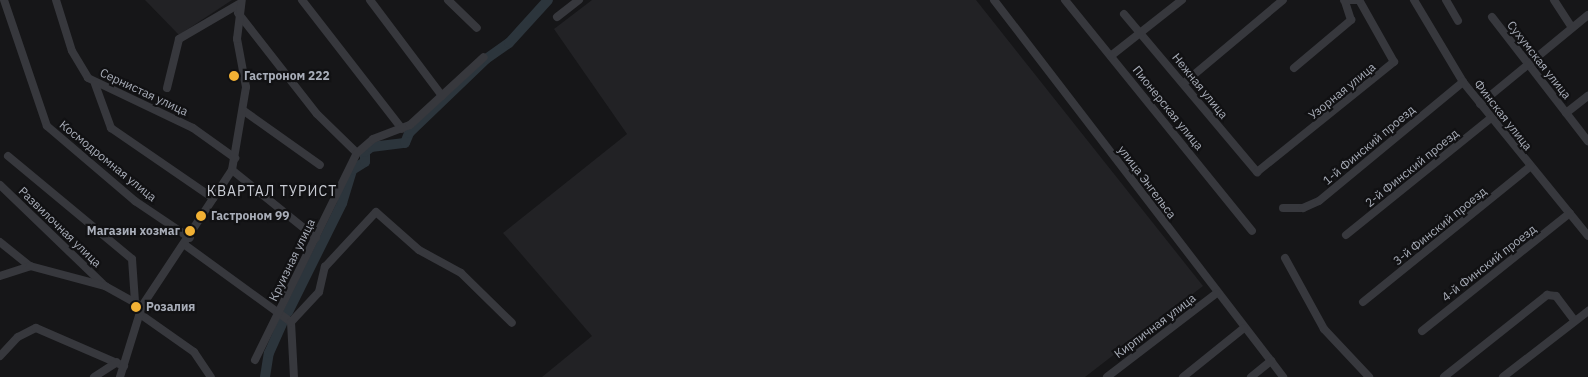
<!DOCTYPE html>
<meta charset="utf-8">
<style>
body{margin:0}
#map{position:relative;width:1588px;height:377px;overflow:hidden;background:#161618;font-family:"IBM Plex Sans",sans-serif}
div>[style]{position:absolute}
.built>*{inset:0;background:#222225}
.river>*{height:10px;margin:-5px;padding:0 5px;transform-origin:5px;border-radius:5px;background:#2c353c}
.minor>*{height:8px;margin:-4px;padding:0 4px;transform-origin:4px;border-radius:4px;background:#37383d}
.dots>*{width:14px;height:14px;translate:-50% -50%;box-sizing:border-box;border:2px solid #111113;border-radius:50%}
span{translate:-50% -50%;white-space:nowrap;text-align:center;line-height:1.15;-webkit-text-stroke:4.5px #111113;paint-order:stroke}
.street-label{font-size:12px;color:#a8adb8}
.poi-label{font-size:12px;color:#a8adb8;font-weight:700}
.left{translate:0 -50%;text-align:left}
.right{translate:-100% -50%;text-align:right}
.neighbourhood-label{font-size:14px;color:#c9ccd4;letter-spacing:1px}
</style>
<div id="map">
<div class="built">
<div style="clip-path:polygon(145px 0,232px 0,179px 35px)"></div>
<div style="clip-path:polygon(592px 0,976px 0,1203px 286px,1085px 377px,542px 377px,592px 336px,503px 233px,627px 134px,554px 29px)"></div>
</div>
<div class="river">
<div style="left:288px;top:312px;width:122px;rotate:-63.6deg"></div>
<div style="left:342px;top:203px;width:34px;rotate:-73deg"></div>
<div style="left:352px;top:170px;width:15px;rotate:-32deg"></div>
<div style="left:365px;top:162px;width:10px;rotate:-90deg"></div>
<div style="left:365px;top:152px;width:8px;rotate:-40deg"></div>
<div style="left:371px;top:147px;width:34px;rotate:-7deg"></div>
<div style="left:405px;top:143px;width:11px;rotate:-68deg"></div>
<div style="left:409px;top:133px;width:107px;rotate:-43.9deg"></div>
<div style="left:486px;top:59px;width:28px;rotate:-35deg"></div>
<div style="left:509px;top:43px;width:58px;rotate:-47.8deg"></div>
<div style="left:265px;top:377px;width:24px;rotate:-81deg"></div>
<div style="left:269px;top:353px;width:34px;rotate:-66deg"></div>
</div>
<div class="minor">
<div style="left:4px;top:0;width:133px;rotate:71.2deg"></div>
<div style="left:47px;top:126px;width:116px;rotate:40.4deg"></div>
<div style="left:135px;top:201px;width:66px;rotate:33.9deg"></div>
<div style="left:56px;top:0;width:53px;rotate:72.6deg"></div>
<div style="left:72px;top:51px;width:31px;rotate:59deg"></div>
<div style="left:88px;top:78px;width:116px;rotate:25.5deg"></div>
<div style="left:193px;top:128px;width:52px;rotate:35.5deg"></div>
<div style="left:302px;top:0;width:163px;rotate:52.2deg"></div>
<div style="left:370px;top:0;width:120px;rotate:53.1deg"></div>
<div style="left:448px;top:0;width:40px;rotate:44deg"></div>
<div style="left:994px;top:0;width:475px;rotate:52.5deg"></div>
<div style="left:1065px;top:0;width:297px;rotate:51deg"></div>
<div style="left:1414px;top:0;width:96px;rotate:59.1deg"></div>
<div style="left:1463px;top:82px;width:198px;rotate:50.9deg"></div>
<div style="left:1446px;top:0;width:24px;rotate:60deg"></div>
<div style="left:1554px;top:0;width:33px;rotate:57deg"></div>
<div style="left:238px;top:13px;width:128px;rotate:52deg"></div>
<div style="left:317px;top:114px;width:56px;rotate:44.3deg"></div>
<div style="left:1124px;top:14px;width:207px;rotate:49.9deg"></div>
<div style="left:1257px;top:172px;width:176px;rotate:-38.8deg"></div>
<div style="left:1394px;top:62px;width:71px;rotate:-119.4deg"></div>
<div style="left:1359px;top:0;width:15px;rotate:180deg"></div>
<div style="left:557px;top:17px;width:28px;rotate:-38deg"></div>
<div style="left:1492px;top:17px;width:157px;rotate:52.3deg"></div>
<div style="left:1112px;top:55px;width:89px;rotate:-38.2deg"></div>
<div style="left:1294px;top:68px;width:75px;rotate:-40.1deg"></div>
<div style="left:1351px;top:20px;width:20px;rotate:-108deg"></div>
<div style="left:1184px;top:83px;width:129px;rotate:-40deg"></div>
<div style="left:95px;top:84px;width:47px;rotate:70deg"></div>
<div style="left:111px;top:128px;width:124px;rotate:34.5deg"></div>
<div style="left:167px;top:88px;width:50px;rotate:-76.2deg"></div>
<div style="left:179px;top:39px;width:69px;rotate:-30.3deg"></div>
<div style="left:1480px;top:104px;width:140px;rotate:-39.5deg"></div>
<div style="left:244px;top:111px;width:93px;rotate:35.4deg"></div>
<div style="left:1566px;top:113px;width:28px;rotate:-38deg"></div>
<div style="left:8px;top:156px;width:161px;rotate:39.7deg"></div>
<div style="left:132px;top:259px;width:43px;rotate:86deg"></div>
<div style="left:232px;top:170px;width:108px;rotate:39deg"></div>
<div style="left:0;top:185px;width:143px;rotate:43.9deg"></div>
<div style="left:1283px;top:208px;width:20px"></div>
<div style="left:1303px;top:208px;width:17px;rotate:-24deg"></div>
<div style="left:1319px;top:201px;width:187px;rotate:-39.6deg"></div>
<div style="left:1346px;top:235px;width:186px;rotate:-38.9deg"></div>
<div style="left:0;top:242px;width:38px;rotate:39deg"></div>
<div style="left:185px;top:245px;width:131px;rotate:36deg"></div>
<div style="left:291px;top:322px;width:55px;rotate:86.9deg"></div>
<div style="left:1285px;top:258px;width:81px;rotate:61.2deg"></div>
<div style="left:1324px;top:329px;width:66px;rotate:46.8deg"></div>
<div style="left:0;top:276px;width:32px;rotate:-18deg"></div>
<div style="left:30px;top:266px;width:78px;rotate:14.9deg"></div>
<div style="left:105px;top:286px;width:38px;rotate:29deg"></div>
<div style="left:1363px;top:302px;width:215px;rotate:-39deg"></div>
<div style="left:140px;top:314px;width:66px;rotate:35.1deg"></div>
<div style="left:194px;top:352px;width:30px;rotate:56deg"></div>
<div style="left:291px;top:322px;width:41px;rotate:-47deg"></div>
<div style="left:319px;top:292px;width:26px;rotate:-77deg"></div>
<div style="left:325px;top:267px;width:75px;rotate:-47.2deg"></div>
<div style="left:376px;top:212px;width:57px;rotate:41.5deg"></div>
<div style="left:419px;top:250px;width:48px;rotate:28.7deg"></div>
<div style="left:461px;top:273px;width:71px;rotate:44.4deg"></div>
<div style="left:1422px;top:331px;width:189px;rotate:-38.6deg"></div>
<div style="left:0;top:356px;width:26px;rotate:-47deg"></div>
<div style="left:18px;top:337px;width:20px;rotate:-27deg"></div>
<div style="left:36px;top:328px;width:96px;rotate:23.4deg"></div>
<div style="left:255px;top:360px;width:231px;rotate:-63.8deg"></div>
<div style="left:357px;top:153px;width:21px;rotate:-41deg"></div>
<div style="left:373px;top:139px;width:40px;rotate:-21deg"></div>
<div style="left:410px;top:125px;width:100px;rotate:-42.6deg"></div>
<div style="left:94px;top:377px;width:27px;rotate:-33deg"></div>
<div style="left:120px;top:377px;width:74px;rotate:-72.8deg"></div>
<div style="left:142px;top:306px;width:163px;rotate:-56.5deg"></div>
<div style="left:232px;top:170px;width:84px;rotate:-80.4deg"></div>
<div style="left:246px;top:87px;width:49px;rotate:-100.6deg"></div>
<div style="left:237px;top:39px;width:39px;rotate:-83deg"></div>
<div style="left:1107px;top:377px;width:138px;rotate:-37.4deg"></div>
<div style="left:1183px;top:377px;width:78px;rotate:-38.8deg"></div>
<div style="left:1251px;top:377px;width:26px;rotate:-39deg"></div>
<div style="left:1444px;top:377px;width:132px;rotate:-38.5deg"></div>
<div style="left:1547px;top:295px;width:9px;rotate:6deg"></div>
<div style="left:1556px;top:296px;width:31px;rotate:53deg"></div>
<div style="left:1503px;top:377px;width:108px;rotate:-37.8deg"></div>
</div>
<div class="dots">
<div style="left:234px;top:76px;background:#f2b134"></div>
<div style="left:201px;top:216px;background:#f2b134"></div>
<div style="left:190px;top:231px;background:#f2b134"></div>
<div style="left:136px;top:307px;background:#f2b134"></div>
</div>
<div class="street-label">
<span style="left:1539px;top:60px;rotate:52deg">Сухумская улица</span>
<span style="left:1200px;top:86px;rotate:51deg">Нежная улица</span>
<span style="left:1342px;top:91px;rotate:-39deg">Узорная улица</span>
<span style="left:144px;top:92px;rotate:25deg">Сернистая улица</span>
<span style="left:1168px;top:108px;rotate:51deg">Пионерская улица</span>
<span style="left:1503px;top:115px;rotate:52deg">Финская улица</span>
<span style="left:1369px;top:145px;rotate:-40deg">1-й Финский проезд</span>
<span style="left:108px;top:161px;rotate:39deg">Космодромная улица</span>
<span style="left:1412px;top:168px;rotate:-39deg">2-й Финский проезд</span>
<span style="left:1147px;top:182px;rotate:53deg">улица Энгельса</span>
<span style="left:1440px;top:226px;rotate:-39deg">3-й Финский проезд</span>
<span style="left:60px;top:227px;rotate:44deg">Развилочная улица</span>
<span style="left:292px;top:260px;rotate:-64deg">Круизная улица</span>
<span style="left:1489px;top:263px;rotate:-38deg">4-й Финский проезд</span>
<span style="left:1155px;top:326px;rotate:-37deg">Кирпичная улица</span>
</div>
<div class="poi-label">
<span class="left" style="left:244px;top:76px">Гастроном 222</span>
<span class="left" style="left:211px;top:216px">Гастроном 99</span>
<span class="right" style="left:180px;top:231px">Магазин хозмаг</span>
<span class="left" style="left:146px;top:307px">Розалия</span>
</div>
<div class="neighbourhood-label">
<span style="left:272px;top:191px">КВАРТАЛ ТУРИСТ</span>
</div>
</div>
